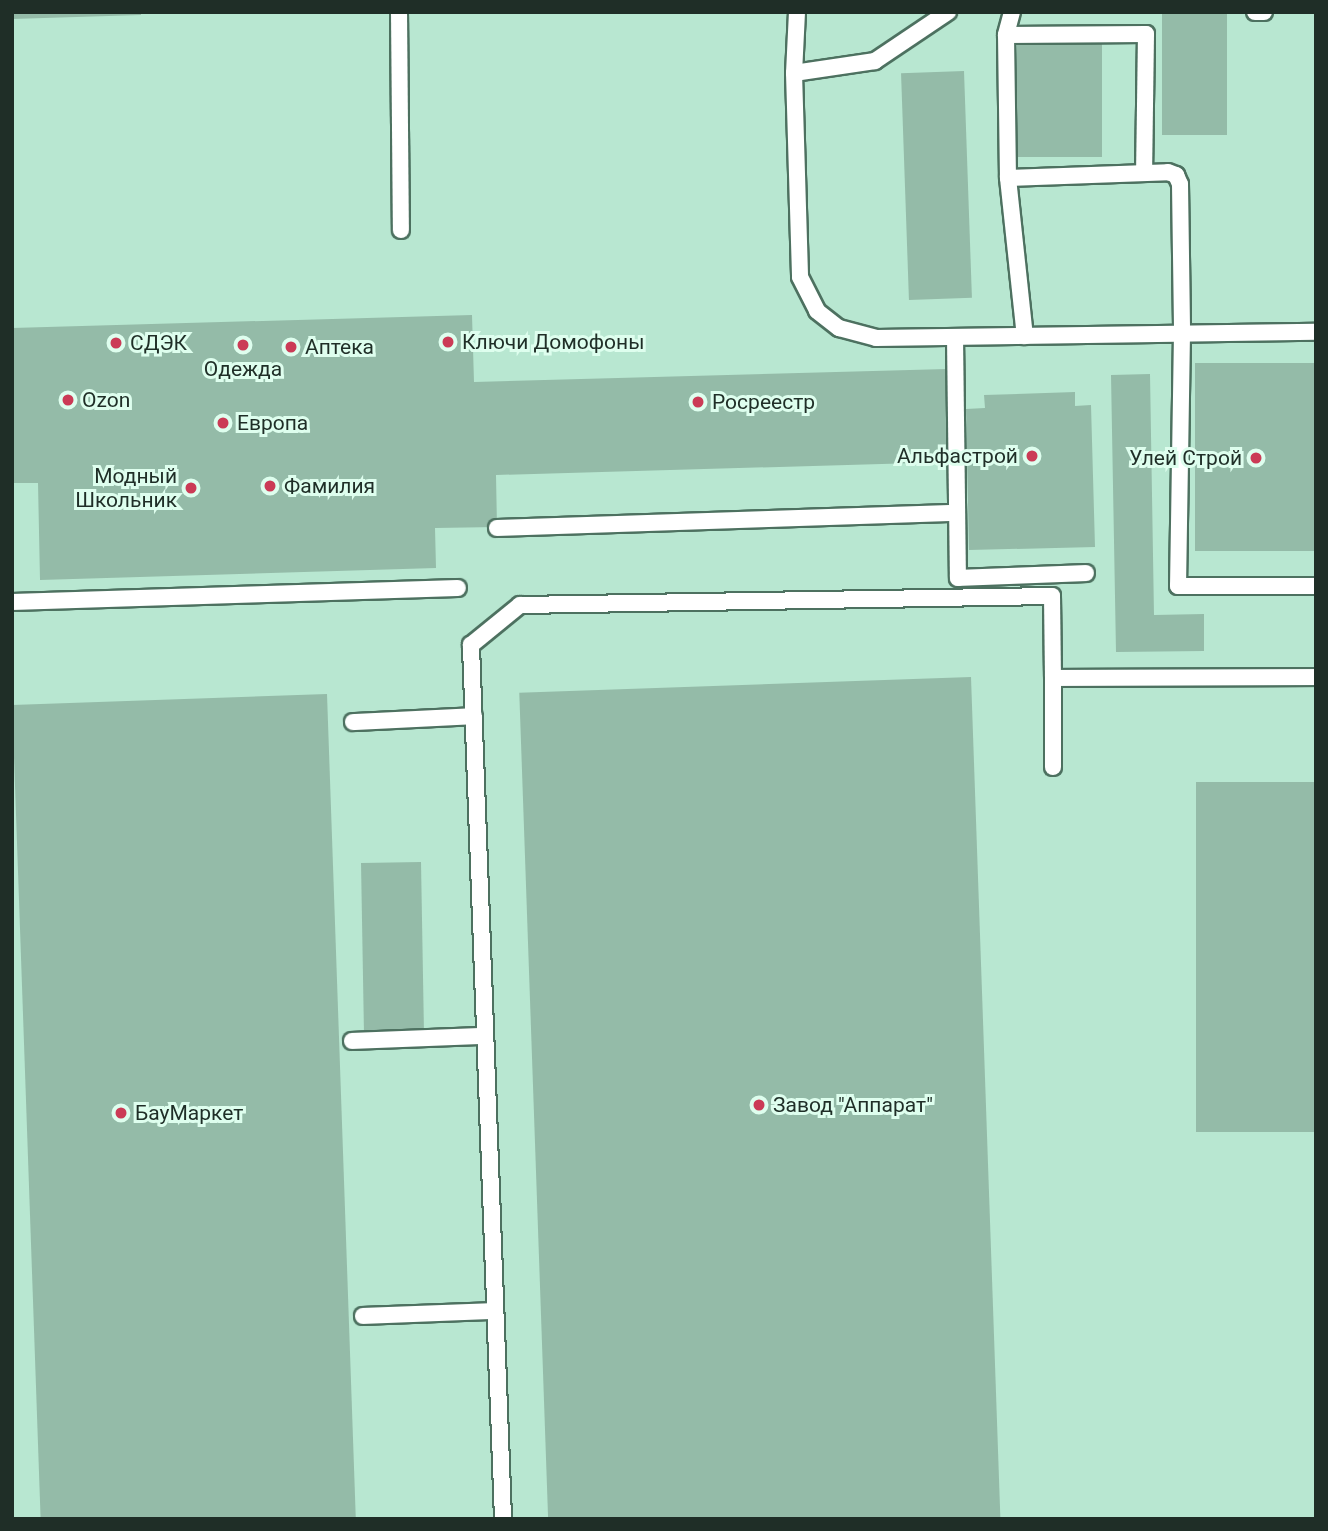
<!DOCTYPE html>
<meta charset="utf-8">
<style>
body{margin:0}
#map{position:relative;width:1328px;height:1531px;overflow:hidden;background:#cbf3df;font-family:Roboto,sans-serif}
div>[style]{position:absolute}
.built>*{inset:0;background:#b8e7d1;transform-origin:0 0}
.building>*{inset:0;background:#94bba8;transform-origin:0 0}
.roads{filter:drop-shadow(2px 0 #4d7160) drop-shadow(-2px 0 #4d7160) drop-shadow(0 2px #4d7160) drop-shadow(0 -2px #4d7160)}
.lane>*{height:16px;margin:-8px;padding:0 8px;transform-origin:8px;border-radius:8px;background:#fff}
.dots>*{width:19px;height:19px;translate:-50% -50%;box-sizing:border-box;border:4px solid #defeee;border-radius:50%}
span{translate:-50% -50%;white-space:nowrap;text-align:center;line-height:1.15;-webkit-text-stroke:6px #defeee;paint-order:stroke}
.poi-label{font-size:21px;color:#1f2e27}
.left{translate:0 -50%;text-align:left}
.right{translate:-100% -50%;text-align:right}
.frame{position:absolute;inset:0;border:14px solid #1f2e27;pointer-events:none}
</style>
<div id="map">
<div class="built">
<div style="left:12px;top:12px;width:1304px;height:1507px"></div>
</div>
<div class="building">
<div style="clip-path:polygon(12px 12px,141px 12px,141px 15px,12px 19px)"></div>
<div style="left:1162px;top:12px;width:65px;height:123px"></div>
<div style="left:1017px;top:42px;width:85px;height:115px"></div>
<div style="left:964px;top:71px;width:227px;height:63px;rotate:88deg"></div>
<div style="clip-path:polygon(472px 315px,474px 382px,947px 369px,950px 462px,496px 475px,497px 527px,435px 528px,436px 568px,40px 580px,38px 483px,12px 483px,12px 328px)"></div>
<div style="left:1316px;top:363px;width:188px;height:121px;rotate:90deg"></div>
<div style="clip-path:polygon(1150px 374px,1154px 615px,1204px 614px,1204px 651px,1116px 652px,1111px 375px)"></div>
<div style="clip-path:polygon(1075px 392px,1075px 406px,1091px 405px,1095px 547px,969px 550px,966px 409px,985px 408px,984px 395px)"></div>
<div style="left:971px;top:677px;width:842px;height:452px;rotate:88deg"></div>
<div style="left:327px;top:694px;width:825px;height:315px;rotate:88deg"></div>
<div style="left:1316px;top:782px;width:350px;height:120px;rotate:90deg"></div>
<div style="left:421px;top:862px;width:171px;height:60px;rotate:89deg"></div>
</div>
<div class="roads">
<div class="lane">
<div style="left:399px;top:12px;width:218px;rotate:89.5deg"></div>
<div style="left:797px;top:12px;width:61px;rotate:92.8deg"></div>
<div style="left:794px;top:73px;width:204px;rotate:88.3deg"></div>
<div style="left:800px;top:277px;width:38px;rotate:63deg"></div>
<div style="left:817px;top:311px;width:28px;rotate:38deg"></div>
<div style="left:839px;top:328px;width:38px;rotate:15deg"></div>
<div style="left:876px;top:338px;width:440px;rotate:-0.8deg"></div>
<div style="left:1012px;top:12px;width:24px;rotate:105deg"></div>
<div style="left:1006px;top:35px;width:143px;rotate:89.2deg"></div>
<div style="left:1008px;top:178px;width:160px;rotate:-2.1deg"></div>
<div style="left:1168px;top:172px;width:9px;rotate:21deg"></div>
<div style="left:1176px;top:175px;width:10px;rotate:66deg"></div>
<div style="left:1180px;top:184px;width:149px;rotate:89.2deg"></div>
<div style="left:1182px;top:333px;width:253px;rotate:90.9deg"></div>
<div style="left:1178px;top:586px;width:138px"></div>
<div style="left:1255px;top:12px;width:9px"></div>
<div style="left:1006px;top:35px;width:140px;rotate:-0.4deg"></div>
<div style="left:1146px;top:34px;width:139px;rotate:90.8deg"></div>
<div style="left:794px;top:73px;width:82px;rotate:-8.4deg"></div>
<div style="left:875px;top:61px;width:88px;rotate:-33.9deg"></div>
<div style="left:1008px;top:178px;width:159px;rotate:83.9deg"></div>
<div style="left:955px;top:337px;width:241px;rotate:89.3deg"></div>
<div style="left:958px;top:578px;width:128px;rotate:-2.2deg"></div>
<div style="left:497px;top:528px;width:460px;rotate:-1.9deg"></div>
<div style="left:12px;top:602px;width:446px;rotate:-1.8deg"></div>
<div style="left:353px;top:722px;width:121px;rotate:-2.8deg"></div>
<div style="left:1053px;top:767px;width:89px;rotate:-90deg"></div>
<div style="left:352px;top:1041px;width:133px;rotate:-2.2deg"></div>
<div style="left:363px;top:1316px;width:132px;rotate:-2.2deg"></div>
<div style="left:503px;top:1519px;width:875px;rotate:-92.1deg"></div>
<div style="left:471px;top:645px;width:63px;rotate:-39.2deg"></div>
<div style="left:520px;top:605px;width:532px;rotate:-0.97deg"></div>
<div style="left:1052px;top:596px;width:82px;rotate:89.3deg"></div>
<div style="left:1053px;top:678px;width:263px;rotate:-0.2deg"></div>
</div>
</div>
<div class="dots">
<div style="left:448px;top:342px;background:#cb3b56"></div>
<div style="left:116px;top:343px;background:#cb3b56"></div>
<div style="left:243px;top:345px;background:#cb3b56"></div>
<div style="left:291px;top:347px;background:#cb3b56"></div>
<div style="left:68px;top:400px;background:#cb3b56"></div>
<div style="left:698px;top:402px;background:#cb3b56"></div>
<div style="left:223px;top:423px;background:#cb3b56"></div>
<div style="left:1032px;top:456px;background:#cb3b56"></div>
<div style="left:1256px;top:458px;background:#cb3b56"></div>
<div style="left:270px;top:486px;background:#cb3b56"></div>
<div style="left:191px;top:488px;background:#cb3b56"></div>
<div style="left:759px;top:1105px;background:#cb3b56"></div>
<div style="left:121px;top:1113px;background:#cb3b56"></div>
</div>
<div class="poi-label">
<span class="left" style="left:462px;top:342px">Ключи Домофоны</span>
<span class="left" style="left:130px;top:343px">СДЭК</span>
<span class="left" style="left:305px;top:347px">Аптека</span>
<span style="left:243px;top:369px">Одежда</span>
<span class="left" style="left:82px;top:400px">Ozon</span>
<span class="left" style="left:712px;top:402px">Росреестр</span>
<span class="left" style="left:237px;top:423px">Европа</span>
<span class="right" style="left:1018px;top:456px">Альфастрой</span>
<span class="right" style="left:1242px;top:458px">Улей Строй</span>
<span class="right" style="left:177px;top:488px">Модный<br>Школьник</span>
<span class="left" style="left:284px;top:486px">Фамилия</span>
<span class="left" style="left:773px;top:1105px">Завод "Аппарат"</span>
<span class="left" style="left:135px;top:1113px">БауМаркет</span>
</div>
<div class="frame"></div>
</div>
